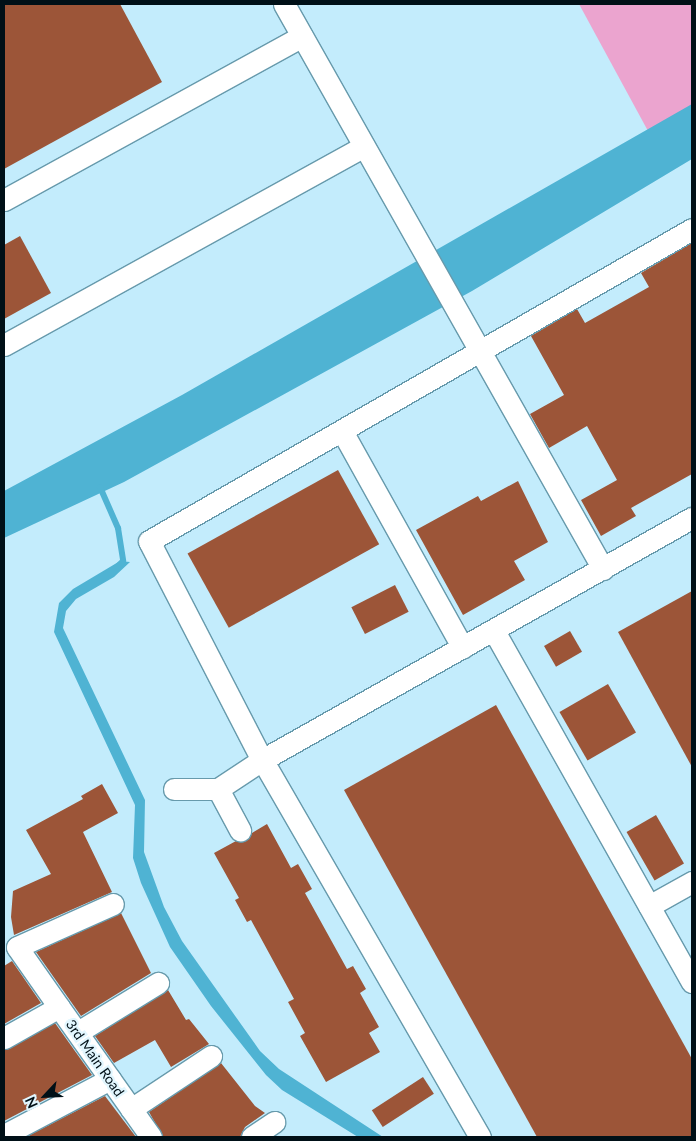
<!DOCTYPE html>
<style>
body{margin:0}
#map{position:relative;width:696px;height:1141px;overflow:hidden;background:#c3ecfc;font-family:Lato,sans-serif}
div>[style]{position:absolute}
.green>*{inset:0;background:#eba4cf}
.water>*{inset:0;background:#4fb3d3}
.stream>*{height:6px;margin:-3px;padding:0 3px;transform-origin:3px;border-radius:3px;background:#4fb3d3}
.building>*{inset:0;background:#9c5538;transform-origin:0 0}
.roads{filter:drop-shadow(1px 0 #679aac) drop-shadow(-1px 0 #679aac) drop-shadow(0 1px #679aac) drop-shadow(0 -1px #679aac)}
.minor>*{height:21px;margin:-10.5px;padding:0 10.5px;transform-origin:10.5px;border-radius:10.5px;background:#fff}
span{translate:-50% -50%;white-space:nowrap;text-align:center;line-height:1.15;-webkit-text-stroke:4.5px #e1f6fe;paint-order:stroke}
.street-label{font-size:14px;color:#001017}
.frame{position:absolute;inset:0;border:5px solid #001017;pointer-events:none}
.north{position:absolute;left:20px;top:1071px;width:50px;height:50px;-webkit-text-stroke:4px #e1f6fe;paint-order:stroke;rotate:245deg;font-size:14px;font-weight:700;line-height:20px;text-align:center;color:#001017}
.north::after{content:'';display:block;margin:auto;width:18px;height:22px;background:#001017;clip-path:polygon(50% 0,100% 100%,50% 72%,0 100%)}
</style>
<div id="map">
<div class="green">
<div style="clip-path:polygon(579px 4px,692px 4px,692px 105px,648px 131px)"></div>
</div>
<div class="water">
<div style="clip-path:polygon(692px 104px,692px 159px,472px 291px,124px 482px,4px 538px,4px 491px,182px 395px)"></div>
<div style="clip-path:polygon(120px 561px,130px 562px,114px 577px,76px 599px,66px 611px,63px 628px,145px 800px,144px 852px,164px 907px,182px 941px,260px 1051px,279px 1069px,383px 1137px,358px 1137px,282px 1090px,266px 1075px,211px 1006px,170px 947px,141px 883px,133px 858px,135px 805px,54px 632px,59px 603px,73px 589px)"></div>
</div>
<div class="stream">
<div style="left:100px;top:487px;width:45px;rotate:66.3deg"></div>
<div style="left:118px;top:528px;width:33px;rotate:81deg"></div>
<div style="left:123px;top:561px;width:8px;rotate:135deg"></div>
</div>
<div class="building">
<div style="clip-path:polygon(4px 4px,120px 4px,162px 82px,4px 169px)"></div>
<div style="clip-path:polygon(20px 236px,51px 293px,4px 319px,4px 245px)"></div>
<div style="clip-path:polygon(692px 243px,692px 474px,631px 508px,636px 516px,601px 536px,581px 500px,617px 480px,587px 426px,549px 448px,530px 414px,564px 395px,531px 336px,577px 309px,585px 323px,649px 287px,641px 273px)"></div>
<div style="left:338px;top:470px;width:85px;height:172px;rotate:61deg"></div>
<div style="clip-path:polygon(518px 481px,548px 542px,514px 561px,525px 580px,463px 615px,416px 530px,478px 496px,481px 501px)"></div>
<div style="left:395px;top:585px;width:30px;height:49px;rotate:63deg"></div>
<div style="clip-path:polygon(692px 591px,692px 767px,618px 632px)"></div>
<div style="left:570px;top:631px;width:24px;height:30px;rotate:60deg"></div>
<div style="left:608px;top:684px;width:56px;height:56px;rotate:60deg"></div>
<div style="clip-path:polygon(496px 705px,692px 1059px,692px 1137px,537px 1137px,344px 790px)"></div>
<div style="clip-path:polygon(102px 784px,118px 813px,83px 832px,112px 892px,14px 935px,11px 917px,13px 891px,51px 874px,26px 830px,83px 799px,81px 796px)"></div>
<div style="left:656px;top:815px;width:56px;height:34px;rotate:60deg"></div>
<div style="clip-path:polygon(267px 824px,291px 868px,298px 864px,312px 889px,305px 893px,347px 969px,353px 966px,366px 989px,360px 993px,379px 1027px,369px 1033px,380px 1052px,326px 1082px,300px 1036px,305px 1033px,288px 1002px,294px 999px,251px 920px,247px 922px,235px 900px,239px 898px,214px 853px,236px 841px,246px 841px,252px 833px)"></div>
<div style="clip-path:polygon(121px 913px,151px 973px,81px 1016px,36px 952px)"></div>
<div style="clip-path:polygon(12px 961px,41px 1003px,4px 1024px,4px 966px)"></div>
<div style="clip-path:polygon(168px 990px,186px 1020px,189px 1019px,209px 1044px,171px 1067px,155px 1040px,114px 1063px,95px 1036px)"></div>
<div style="clip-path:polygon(55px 1023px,92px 1075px,4px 1121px,4px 1050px)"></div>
<div style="clip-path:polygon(221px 1063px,255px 1106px,265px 1113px,245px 1127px,240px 1137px,163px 1137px,149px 1112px)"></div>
<div style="left:423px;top:1077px;width:20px;height:61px;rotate:57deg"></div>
<div style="clip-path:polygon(105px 1096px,136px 1137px,26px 1137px)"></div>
</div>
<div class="roads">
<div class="minor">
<div style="left:284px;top:4px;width:649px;rotate:60.55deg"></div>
<div style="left:4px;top:200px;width:340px;rotate:-28.8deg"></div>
<div style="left:4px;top:345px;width:411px;rotate:-28.9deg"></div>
<div style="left:342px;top:431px;width:248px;rotate:60.9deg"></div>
<div style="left:494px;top:631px;width:403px;rotate:60.6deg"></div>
<div style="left:174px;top:789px;width:44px"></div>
<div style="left:218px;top:789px;width:53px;rotate:-33.4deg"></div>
<div style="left:262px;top:760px;width:493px;rotate:-29.4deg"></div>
<div style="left:218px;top:789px;width:47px;rotate:61.8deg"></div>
<div style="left:649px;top:906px;width:49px;rotate:-29.2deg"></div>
<div style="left:59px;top:1007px;width:73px;rotate:-125deg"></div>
<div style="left:17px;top:947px;width:105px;rotate:-24.1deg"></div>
<div style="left:78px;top:1032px;width:94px;rotate:-31.5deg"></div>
<div style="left:4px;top:1038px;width:63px;rotate:-29.4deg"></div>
<div style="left:59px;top:1007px;width:159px;rotate:54.7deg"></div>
<div style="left:131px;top:1109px;width:96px;rotate:-33.5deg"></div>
<div style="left:4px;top:1135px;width:120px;rotate:-27.8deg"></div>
<div style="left:252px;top:1137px;width:27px;rotate:-34deg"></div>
<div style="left:480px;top:1137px;width:435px;rotate:-120deg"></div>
<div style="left:262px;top:760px;width:246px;rotate:-117.3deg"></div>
<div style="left:149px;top:541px;width:626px;rotate:-29.88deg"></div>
</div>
</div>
<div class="street-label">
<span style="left:95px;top:1058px;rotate:55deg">3rd Main Road</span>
</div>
<div class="frame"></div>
<div class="north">N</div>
</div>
